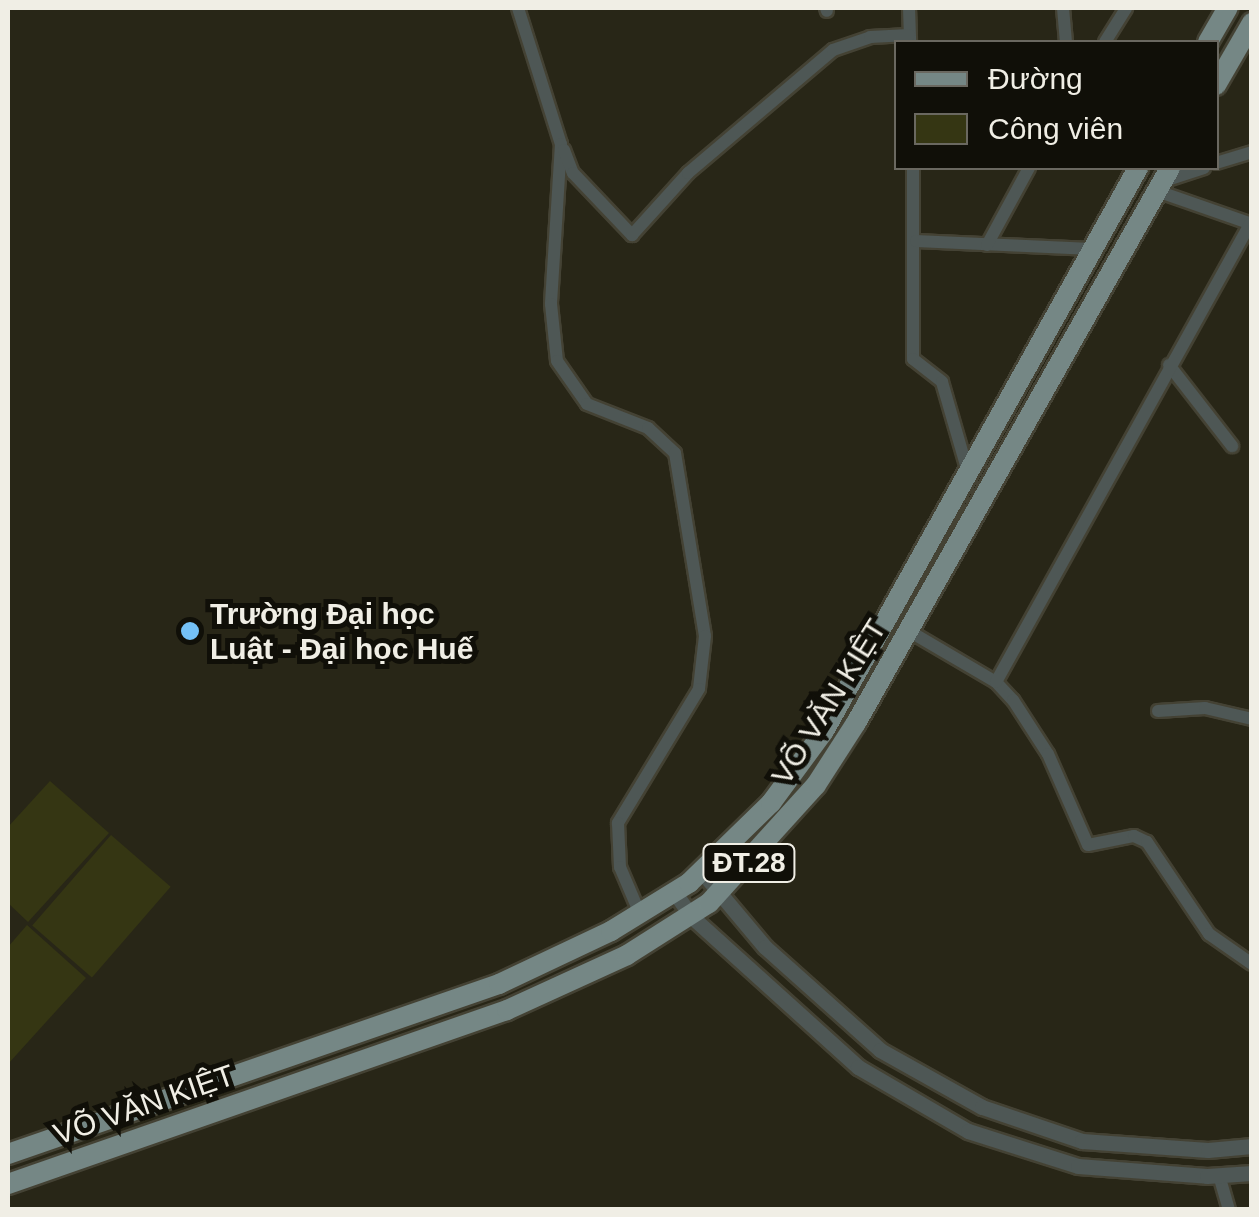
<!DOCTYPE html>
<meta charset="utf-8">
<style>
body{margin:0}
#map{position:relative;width:1259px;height:1217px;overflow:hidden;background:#282617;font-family:Arial,sans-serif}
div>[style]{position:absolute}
.green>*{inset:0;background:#353613;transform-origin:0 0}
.roads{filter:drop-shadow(2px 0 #444234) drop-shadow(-2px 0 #444234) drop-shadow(0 2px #444234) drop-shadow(0 -2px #444234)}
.minor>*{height:12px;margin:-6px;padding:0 6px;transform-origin:6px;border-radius:6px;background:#4e5755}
.tertiary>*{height:15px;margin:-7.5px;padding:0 7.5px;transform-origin:7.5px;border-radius:7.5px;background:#4e5755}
.primary>*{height:20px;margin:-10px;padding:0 10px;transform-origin:10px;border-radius:10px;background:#758785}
.dots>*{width:28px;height:28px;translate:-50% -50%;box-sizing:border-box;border:5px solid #100f08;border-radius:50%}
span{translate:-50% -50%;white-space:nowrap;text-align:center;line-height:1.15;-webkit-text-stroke:10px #100f08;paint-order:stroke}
.shield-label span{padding:2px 8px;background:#100f08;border:2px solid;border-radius:8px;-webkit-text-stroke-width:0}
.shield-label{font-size:28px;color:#f0eee5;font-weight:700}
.poi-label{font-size:30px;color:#f0eee5;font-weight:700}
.left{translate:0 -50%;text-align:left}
.street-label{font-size:30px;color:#f0eee5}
.frame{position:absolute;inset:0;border:10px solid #f0eee5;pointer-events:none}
.legend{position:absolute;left:894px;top:40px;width:325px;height:130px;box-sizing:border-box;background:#100f08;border:2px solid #6a6860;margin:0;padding:12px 18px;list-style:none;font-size:30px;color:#f0eee5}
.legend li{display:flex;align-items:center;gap:20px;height:50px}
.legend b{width:50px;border:2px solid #6a6860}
</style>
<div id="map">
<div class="green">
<div style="clip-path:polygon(50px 781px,109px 833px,28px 922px,8px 903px,8px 827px)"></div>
<div style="left:111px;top:835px;width:79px;height:120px;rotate:41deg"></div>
<div style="clip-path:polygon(27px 925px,86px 978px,8px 1064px,8px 947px)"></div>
</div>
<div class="roads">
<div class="minor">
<div style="left:518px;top:8px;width:143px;rotate:72.5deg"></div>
<div style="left:561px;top:144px;width:160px;rotate:93.6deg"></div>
<div style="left:551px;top:304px;width:57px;rotate:84deg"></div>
<div style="left:557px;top:361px;width:52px;rotate:55.1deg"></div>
<div style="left:587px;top:404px;width:66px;rotate:21.5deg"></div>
<div style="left:648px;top:428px;width:37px;rotate:43deg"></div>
<div style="left:675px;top:453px;width:185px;rotate:80.7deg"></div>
<div style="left:705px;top:636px;width:53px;rotate:96.5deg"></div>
<div style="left:699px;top:689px;width:157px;rotate:121.2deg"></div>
<div style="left:618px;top:823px;width:44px;rotate:87.4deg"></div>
<div style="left:620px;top:867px;width:51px;rotate:66.9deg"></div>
<div style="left:826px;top:8px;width:3px;rotate:72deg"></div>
<div style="left:909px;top:8px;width:32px;rotate:88deg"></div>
<div style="left:1063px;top:8px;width:34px;rotate:85deg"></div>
<div style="left:1105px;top:42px;width:40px;rotate:-58deg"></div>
<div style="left:564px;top:150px;width:25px;rotate:69deg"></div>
<div style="left:573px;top:173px;width:86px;rotate:46.4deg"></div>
<div style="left:632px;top:235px;width:84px;rotate:-47.9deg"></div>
<div style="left:688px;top:173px;width:190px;rotate:-40.3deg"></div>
<div style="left:833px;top:50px;width:39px;rotate:-19deg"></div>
<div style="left:870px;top:37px;width:39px;rotate:-3deg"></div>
<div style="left:1216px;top:163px;width:38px;rotate:-17deg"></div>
<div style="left:913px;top:168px;width:191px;rotate:90deg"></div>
<div style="left:913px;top:359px;width:37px;rotate:38deg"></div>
<div style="left:942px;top:382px;width:94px;rotate:73.9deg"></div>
<div style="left:1164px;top:181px;width:42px;rotate:-18deg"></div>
<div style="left:1157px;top:191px;width:101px;rotate:19.2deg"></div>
<div style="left:916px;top:241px;width:176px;rotate:2.6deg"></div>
<div style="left:987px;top:245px;width:88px;rotate:-61.4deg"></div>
<div style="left:1169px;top:365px;width:103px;rotate:52.1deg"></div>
<div style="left:909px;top:631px;width:101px;rotate:30.4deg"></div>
<div style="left:996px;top:682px;width:25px;rotate:47deg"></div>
<div style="left:1013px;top:700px;width:64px;rotate:57.1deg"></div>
<div style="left:1048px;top:754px;width:99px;rotate:66.3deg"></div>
<div style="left:1088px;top:845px;width:47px;rotate:-11.1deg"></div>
<div style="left:1134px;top:836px;width:14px;rotate:25deg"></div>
<div style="left:1147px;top:842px;width:111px;rotate:56deg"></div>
<div style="left:1209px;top:934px;width:52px;rotate:34.9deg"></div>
<div style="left:996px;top:682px;width:524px;rotate:-60.99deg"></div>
<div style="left:1158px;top:711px;width:47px;rotate:-3.7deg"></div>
<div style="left:1205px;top:708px;width:48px;rotate:13.2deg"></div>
<div style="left:1219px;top:1175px;width:36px;rotate:74deg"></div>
</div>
<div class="tertiary">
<div style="left:702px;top:872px;width:98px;rotate:50deg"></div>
<div style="left:765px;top:947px;width:154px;rotate:41.8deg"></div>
<div style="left:880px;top:1050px;width:117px;rotate:29.2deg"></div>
<div style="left:982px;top:1107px;width:106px;rotate:18.8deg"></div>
<div style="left:1082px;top:1141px;width:126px;rotate:4.1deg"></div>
<div style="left:1208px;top:1150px;width:44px;rotate:-5.2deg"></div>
<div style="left:675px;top:893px;width:29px;rotate:55deg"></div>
<div style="left:692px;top:917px;width:224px;rotate:42.1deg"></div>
<div style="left:858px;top:1067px;width:127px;rotate:30.2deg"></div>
<div style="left:968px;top:1131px;width:115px;rotate:17.7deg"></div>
<div style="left:1078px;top:1166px;width:129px;rotate:4.4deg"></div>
<div style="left:1207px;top:1176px;width:45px;rotate:-3.8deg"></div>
</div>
<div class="primary">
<div style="left:1208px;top:42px;width:39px;rotate:-60deg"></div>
<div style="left:1216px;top:85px;width:72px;rotate:-59.9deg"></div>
<div style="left:8px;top:1154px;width:520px;rotate:-19.1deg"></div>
<div style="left:499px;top:984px;width:124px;rotate:-25.3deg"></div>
<div style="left:611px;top:931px;width:92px;rotate:-31.6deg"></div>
<div style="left:689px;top:883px;width:115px;rotate:-44.3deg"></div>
<div style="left:771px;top:803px;width:89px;rotate:-53.6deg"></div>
<div style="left:824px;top:731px;width:645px;rotate:-60.85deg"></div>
<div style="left:8px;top:1184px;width:528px;rotate:-19.22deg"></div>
<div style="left:507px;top:1010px;width:132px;rotate:-24.6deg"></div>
<div style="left:627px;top:955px;width:97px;rotate:-32.4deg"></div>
<div style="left:709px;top:903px;width:159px;rotate:-47.8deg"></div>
<div style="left:816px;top:785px;width:74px;rotate:-57.2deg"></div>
<div style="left:856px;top:723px;width:638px;rotate:-60.5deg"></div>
</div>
</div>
<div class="dots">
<div style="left:190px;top:631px;background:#74c0f6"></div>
</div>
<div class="shield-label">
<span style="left:749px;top:863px">ĐT.28</span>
</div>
<div class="poi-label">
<span class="left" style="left:210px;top:631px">Trường Đại học<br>Luật - Đại học Huế</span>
</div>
<div class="street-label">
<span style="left:829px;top:702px;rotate:-58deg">VÕ VĂN KIỆT</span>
<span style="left:144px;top:1105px;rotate:-19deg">VÕ VĂN KIỆT</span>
</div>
<div class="frame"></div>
<ul class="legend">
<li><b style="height:12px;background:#758785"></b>Đường</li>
<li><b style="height:28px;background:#353613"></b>Công viên</li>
</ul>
</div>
